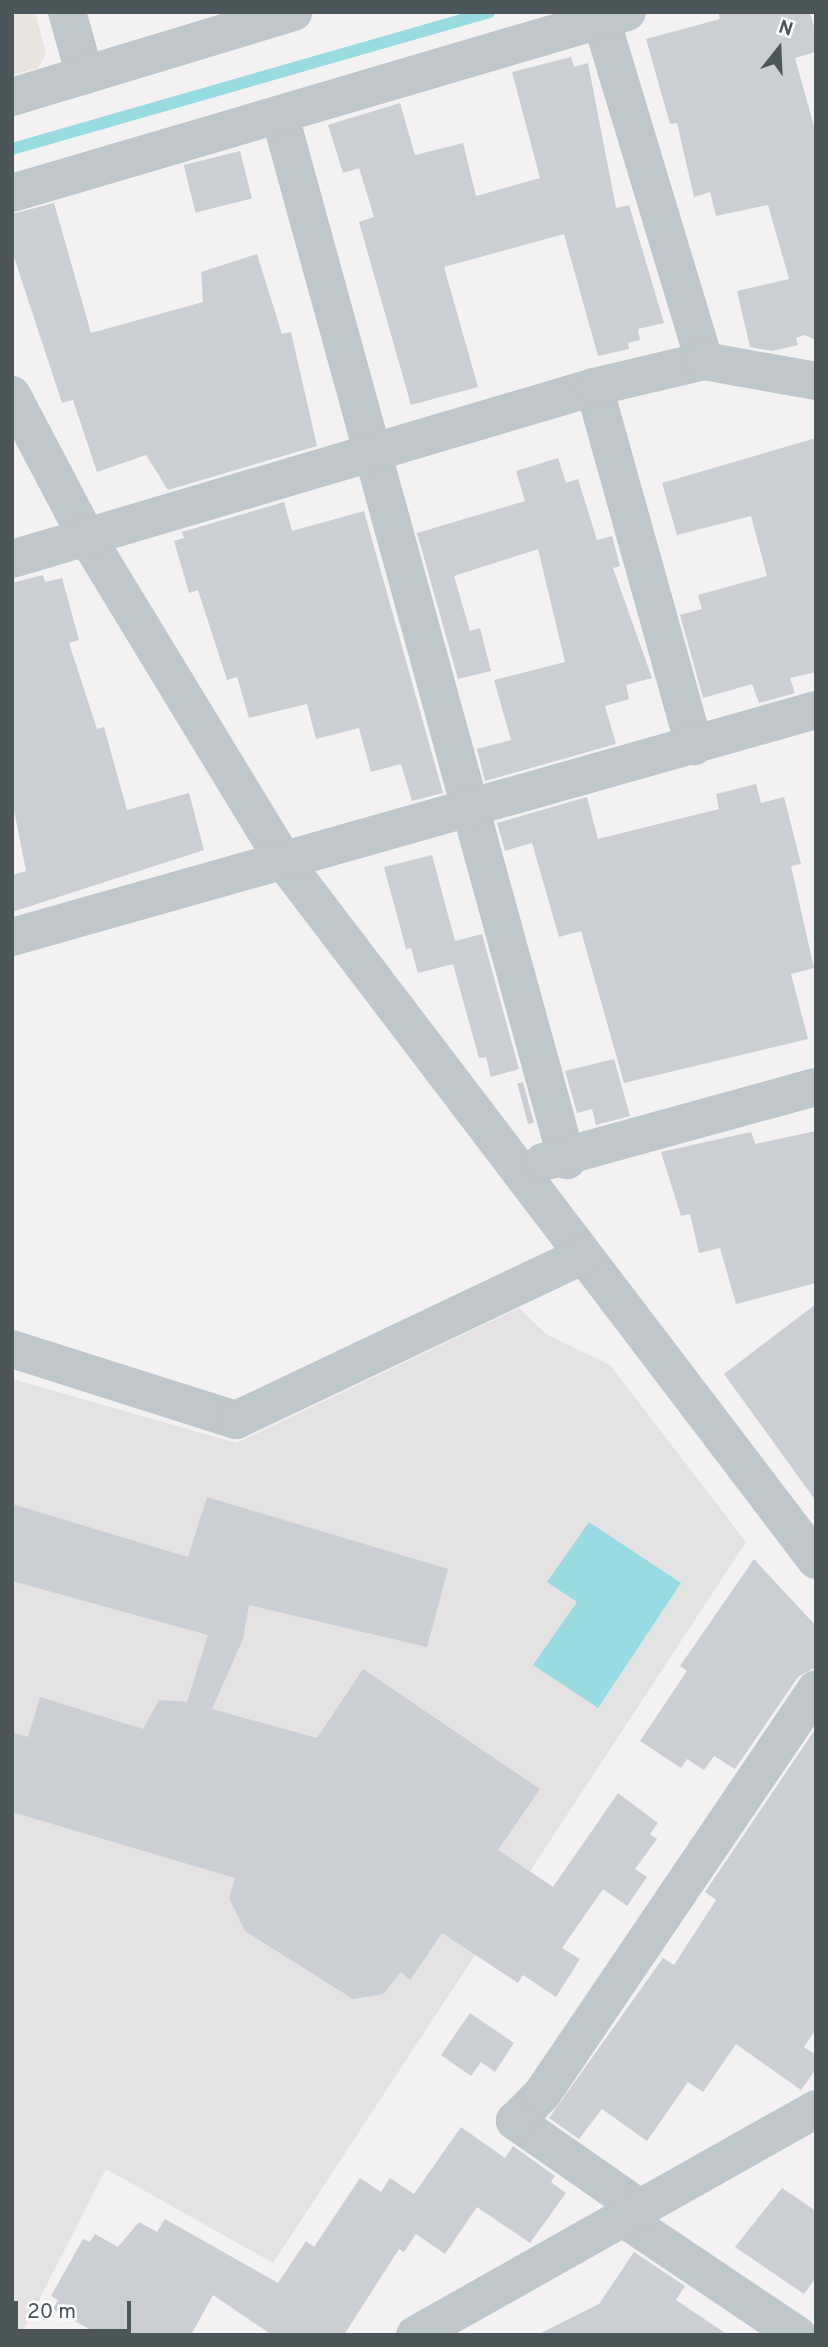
<!DOCTYPE html>
<style>
body{margin:0}
#map{position:relative;width:828px;height:2347px;overflow:hidden;background:#f3f1f1;font-family:Overpass,sans-serif}
div>[style]{position:absolute}
.commercial>*{inset:0;background:#e9e5de}
.education>*{inset:0;background:#e4e2e3}
.water>*{inset:0;background:#98dce2}
.stream>*{height:12px;margin:-6px;padding:0 6px;transform-origin:6px;border-radius:6px;background:#98dce2}
.building>*{inset:0;background:#cbcfd3;transform-origin:0 0}
.minor>*{height:38px;margin:-19px;padding:0 19px;transform-origin:19px;border-radius:19px;background:#bec7cc}
span{translate:-50% -50%;white-space:nowrap;text-align:center;line-height:1.15;-webkit-text-stroke:5px #fff;paint-order:stroke}
.frame{position:absolute;inset:0;border:14px solid #4b565c;pointer-events:none}
.north{position:absolute;left:744px;top:14px;width:70px;height:70px;-webkit-text-stroke:5px #fff;paint-order:stroke;rotate:18deg;font-size:19px;font-weight:700;line-height:28px;text-align:center;color:#4b565c}
.north::after{content:'';display:block;margin:auto;width:24px;height:32px;background:#4b565c;clip-path:polygon(50% 0,100% 100%,50% 72%,0 100%)}
.scale{position:absolute;left:14px;top:2301px;width:117px;height:32px;box-sizing:border-box;border:4px solid #4b565c;border-top:0;padding-left:9px;font-size:21px;line-height:24px;white-space:nowrap;color:#4b565c;-webkit-text-stroke:5px #fff;paint-order:stroke}
</style>
<div id="map">
<div class="commercial">
<div style="clip-path:polygon(12px 12px,35px 12px,46px 54px,38px 68px,12px 75px)"></div>
</div>
<div class="education">
<div style="clip-path:polygon(519px 1308px,546px 1334px,610px 1365px,746px 1542px,273px 2263px,106px 2169px,21px 2335px,12px 2335px,12px 1379px,236px 1443px)"></div>
</div>
<div class="water">
<div style="clip-path:polygon(589px 1522px,681px 1583px,598px 1708px,533px 1665px,577px 1602px,547px 1582px)"></div>
</div>
<div class="stream">
<div style="left:12px;top:149px;width:496px;rotate:-16deg"></div>
</div>
<div class="building">
<div style="clip-path:polygon(718px 12px,810px 12px,816px 34px,816px 52px,795px 58px,816px 133px,816px 340px,805px 335px,796px 338px,798px 345px,772px 351px,750px 347px,737px 291px,789px 279px,768px 205px,716px 216px,710px 192px,694px 197px,677px 123px,670px 124px,646px 39px,720px 19px)"></div>
<div style="clip-path:polygon(571px 57px,574px 67px,588px 63px,616px 208px,629px 205px,664px 323px,638px 329px,640px 340px,628px 343px,629px 349px,598px 356px,564px 234px,444px 267px,478px 387px,411px 405px,359px 222px,374px 217px,359px 168px,343px 173px,328px 125px,400px 103px,415px 155px,463px 143px,476px 196px,540px 178px,512px 72px)"></div>
<div style="left:240px;top:151px;width:49px;height:58px;rotate:76deg"></div>
<div style="clip-path:polygon(54px 203px,91px 333px,203px 302px,201px 272px,257px 254px,282px 334px,291px 332px,317px 446px,168px 490px,146px 455px,97px 472px,73px 400px,62px 403px,12px 251px,12px 214px)"></div>
<div style="clip-path:polygon(816px 438px,816px 672px,790px 678px,795px 693px,759px 703px,752px 684px,703px 698px,680px 615px,702px 609px,698px 595px,767px 576px,751px 516px,677px 535px,662px 483px)"></div>
<div style="clip-path:polygon(558px 458px,566px 483px,578px 479px,597px 540px,612px 536px,620px 566px,613px 568px,652px 678px,626px 685px,629px 699px,605px 706px,616px 744px,485px 781px,477px 749px,511px 740px,494px 680px,565px 662px,538px 549px,454px 576px,470px 631px,480px 628px,491px 671px,458px 679px,417px 533px,525px 501px,516px 471px)"></div>
<div style="clip-path:polygon(284px 502px,292px 531px,364px 511px,443px 793px,412px 801px,401px 764px,371px 772px,359px 728px,316px 739px,307px 704px,249px 718px,237px 677px,227px 680px,198px 590px,189px 593px,174px 541px,184px 538px,182px 532px)"></div>
<div style="clip-path:polygon(43px 575px,45px 582px,62px 578px,79px 640px,69px 643px,97px 729px,104px 727px,127px 810px,189px 793px,204px 850px,12px 912px,12px 875px,26px 871px,12px 800px,12px 583px)"></div>
<div style="clip-path:polygon(756px 784px,761px 803px,784px 797px,801px 864px,791px 866px,814px 968px,791px 974px,808px 1039px,624px 1083px,581px 931px,559px 937px,532px 843px,505px 851px,497px 823px,587px 797px,598px 839px,719px 809px,716px 794px)"></div>
<div style="clip-path:polygon(432px 855px,455px 941px,482px 934px,519px 1069px,491px 1077px,486px 1057px,479px 1058px,453px 964px,418px 973px,411px 948px,406px 949px,384px 867px)"></div>
<div style="clip-path:polygon(614px 1059px,630px 1116px,596px 1125px,592px 1109px,577px 1113px,565px 1071px)"></div>
<div style="left:523px;top:1082px;width:42px;height:6px;rotate:75deg"></div>
<div style="clip-path:polygon(816px 1131px,816px 1283px,736px 1304px,720px 1248px,699px 1253px,690px 1214px,681px 1216px,661px 1152px,751px 1132px,755px 1144px)"></div>
<div style="clip-path:polygon(816px 1304px,816px 1501px,724px 1374px)"></div>
<div style="clip-path:polygon(207px 1497px,448px 1569px,427px 1647px,249px 1605px,243px 1639px,212px 1709px,317px 1738px,363px 1669px,540px 1789px,498px 1850px,553px 1887px,618px 1793px,658px 1823px,650px 1834px,657px 1839px,635px 1869px,647px 1877px,627px 1906px,603px 1889px,562px 1948px,580px 1959px,556px 1997px,523px 1975px,518px 1983px,442px 1933px,410px 1980px,401px 1972px,383px 1994px,353px 1999px,245px 1931px,229px 1898px,235px 1878px,12px 1812px,12px 1732px,28px 1737px,40px 1697px,143px 1729px,159px 1700px,187px 1702px,208px 1635px,12px 1581px,12px 1504px,188px 1557px)"></div>
<div style="clip-path:polygon(754px 1559px,816px 1626px,816px 1667px,798px 1677px,735px 1769px,714px 1756px,704px 1770px,687px 1759px,681px 1768px,640px 1741px,687px 1671px,680px 1666px)"></div>
<div style="clip-path:polygon(816px 1728px,816px 2029px,804px 2047px,816px 2055px,816px 2069px,801px 2090px,736px 2044px,703px 2092px,688px 2082px,647px 2141px,602px 2109px,579px 2139px,549px 2118px,663px 1958px,674px 1965px,716px 1900px,705px 1892px)"></div>
<div style="clip-path:polygon(470px 2013px,514px 2043px,495px 2072px,481px 2062px,471px 2076px,441px 2055px)"></div>
<div style="clip-path:polygon(461px 2127px,505px 2158px,513px 2146px,555px 2176px,551px 2182px,566px 2193px,530px 2243px,477px 2207px,445px 2254px,416px 2234px,404px 2252px,399px 2249px,344px 2335px,272px 2335px,213px 2295px,191px 2335px,100px 2335px,53px 2309px,58px 2300px,51px 2296px,83px 2239px,90px 2242px,95px 2234px,118px 2247px,139px 2222px,157px 2232px,165px 2219px,278px 2283px,306px 2241px,314px 2247px,360px 2178px,381px 2192px,390px 2178px,414px 2194px)"></div>
<div style="clip-path:polygon(782px 2188px,816px 2211px,816px 2277px,804px 2294px,735px 2247px)"></div>
<div style="clip-path:polygon(634px 2252px,685px 2286px,676px 2300px,728px 2335px,537px 2335px,599px 2304px)"></div>
</div>
<div class="minor">
<div style="left:67px;top:12px;width:66px;rotate:74.1deg"></div>
<div style="left:601px;top:19px;width:357px;rotate:73.2deg"></div>
<div style="left:12px;top:97px;width:294px;rotate:-16.8deg"></div>
<div style="left:280px;top:116px;width:1083px;rotate:74.63deg"></div>
<div style="left:12px;top:193px;width:641px;rotate:-16.4deg"></div>
<div style="left:594px;top:387px;width:373px;rotate:74.4deg"></div>
<div style="left:12px;top:395px;width:157px;rotate:62.3deg"></div>
<div style="left:85px;top:534px;width:386px;rotate:58.7deg"></div>
<div style="left:286px;top:864px;width:875px;rotate:52.71deg"></div>
<div style="left:12px;top:559px;width:607px;rotate:-16.46deg"></div>
<div style="left:594px;top:387px;width:113px;rotate:-13.3deg"></div>
<div style="left:704px;top:361px;width:114px;rotate:10.1deg"></div>
<div style="left:12px;top:937px;width:835px;rotate:-15.77deg"></div>
<div style="left:543px;top:1162px;width:283px;rotate:-15.4deg"></div>
<div style="left:12px;top:1349px;width:235px;rotate:17.6deg"></div>
<div style="left:236px;top:1420px;width:384px;rotate:-25.4deg"></div>
<div style="left:637px;top:2206px;width:149px;rotate:-145.1deg"></div>
<div style="left:515px;top:2121px;width:38px;rotate:-45deg"></div>
<div style="left:542px;top:2094px;width:489px;rotate:-55.9deg"></div>
<div style="left:623px;top:2218px;width:210px;rotate:33.9deg"></div>
<div style="left:415px;top:2335px;width:460px;rotate:-29.4deg"></div>
</div>
<div class="frame"></div>
<div class="north">N</div>
<div class="scale">20 m</div>
</div>
